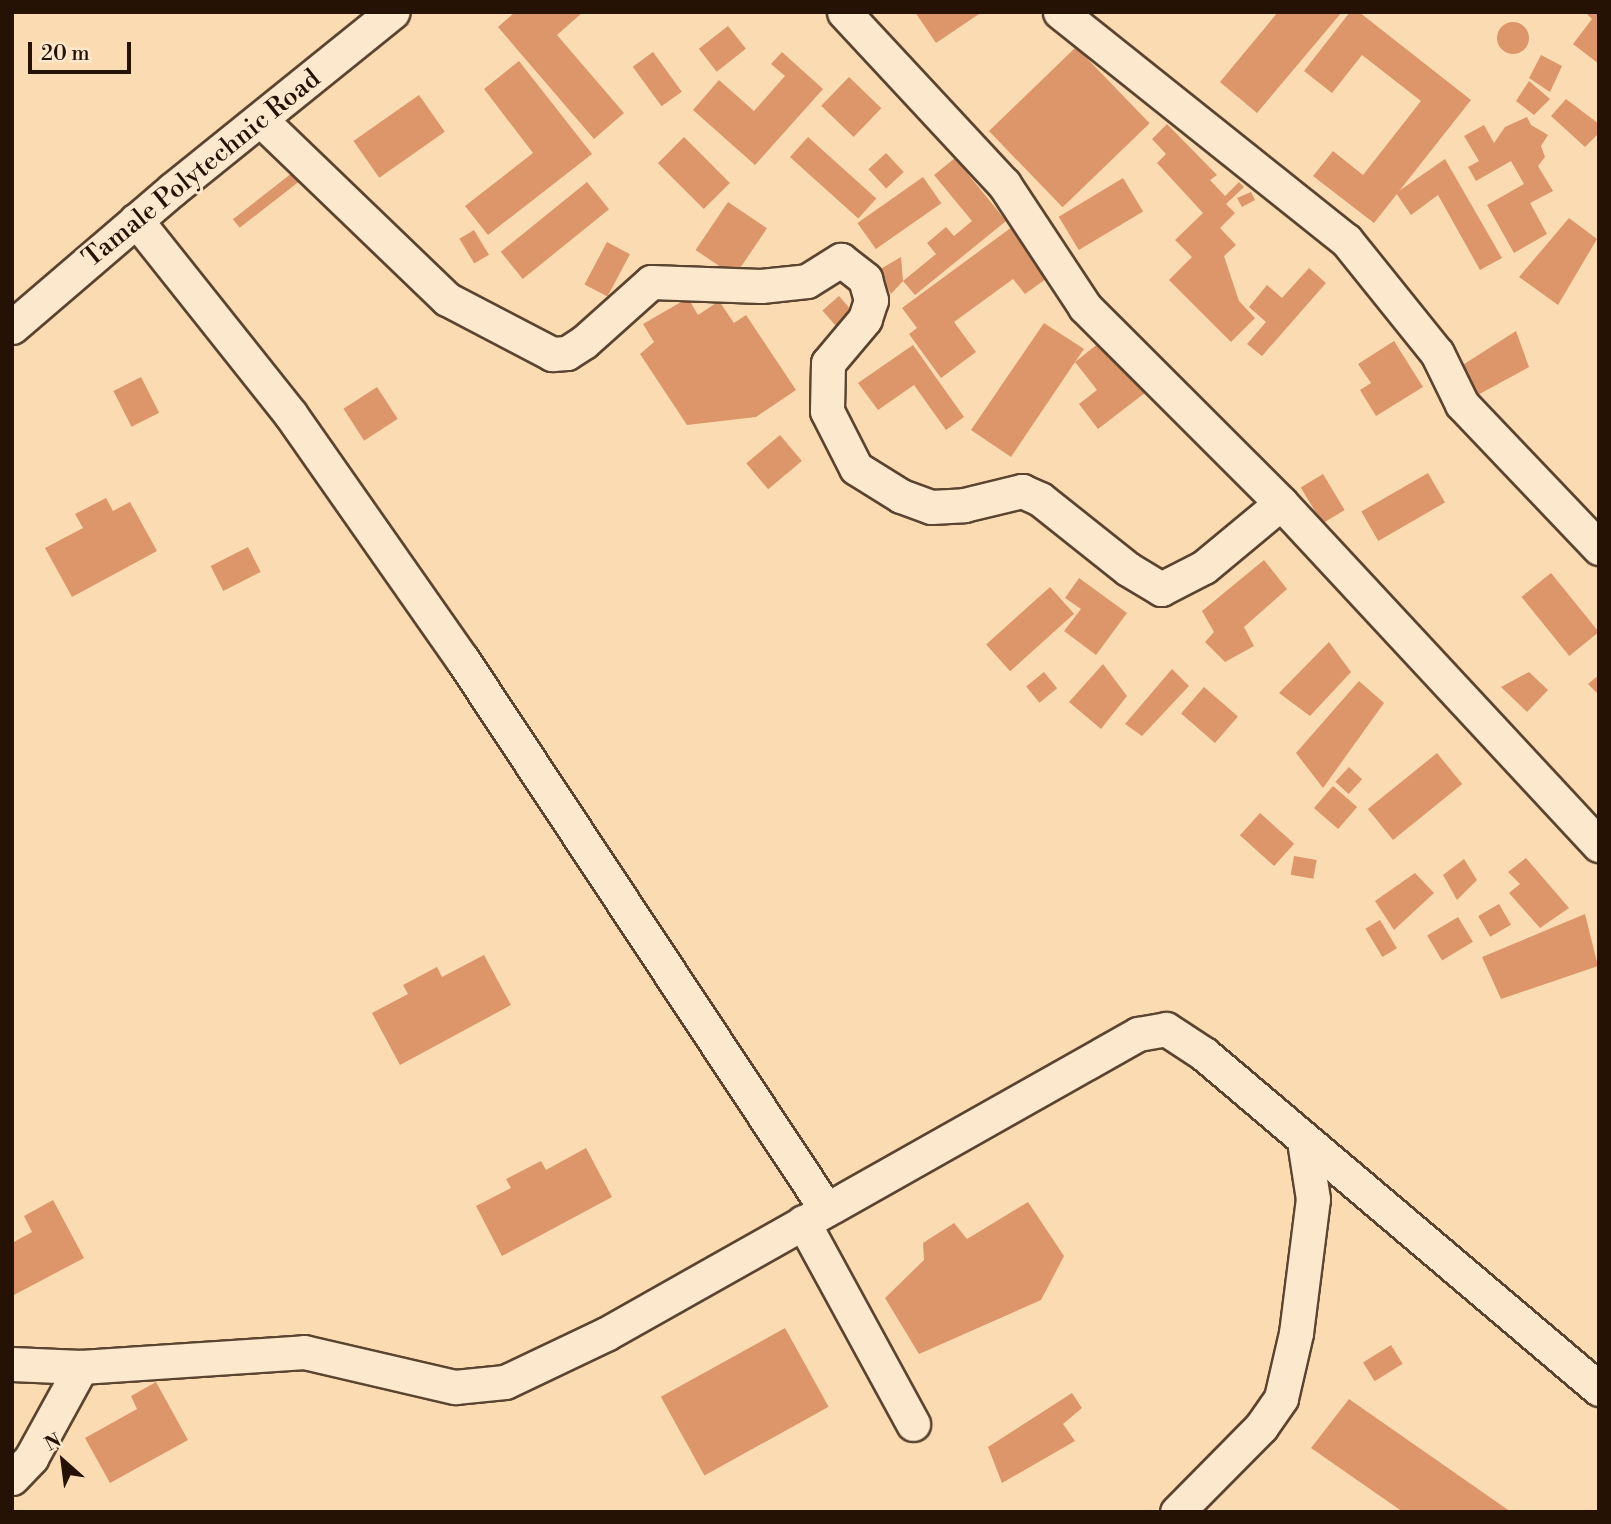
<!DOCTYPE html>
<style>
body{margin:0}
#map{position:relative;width:1611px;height:1524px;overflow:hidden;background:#fbdcb2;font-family:"Libre Bodoni",serif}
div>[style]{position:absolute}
.building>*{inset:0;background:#dc9669;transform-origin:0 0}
.round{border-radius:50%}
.roads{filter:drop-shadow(2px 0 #5b4430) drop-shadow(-2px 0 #5b4430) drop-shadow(0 2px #5b4430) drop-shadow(0 -2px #5b4430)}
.minor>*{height:33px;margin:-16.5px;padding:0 16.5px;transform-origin:16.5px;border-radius:16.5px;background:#fce8cd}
span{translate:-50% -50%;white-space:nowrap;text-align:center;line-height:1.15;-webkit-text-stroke:6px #fce8cd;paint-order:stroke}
.street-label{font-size:26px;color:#261105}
.frame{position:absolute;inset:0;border:14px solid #261105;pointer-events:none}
.north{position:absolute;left:28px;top:1426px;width:70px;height:70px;-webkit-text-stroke:5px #fce8cd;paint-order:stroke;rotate:332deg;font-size:19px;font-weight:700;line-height:28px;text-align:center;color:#261105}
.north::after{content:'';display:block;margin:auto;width:24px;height:32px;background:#261105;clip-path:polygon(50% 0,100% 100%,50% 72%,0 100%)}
.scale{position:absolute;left:28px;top:42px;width:103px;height:32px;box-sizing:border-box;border:4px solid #261105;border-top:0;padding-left:9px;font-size:21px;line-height:24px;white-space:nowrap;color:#261105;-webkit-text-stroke:5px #fce8cd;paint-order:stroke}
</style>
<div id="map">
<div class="building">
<div style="clip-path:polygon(515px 12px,583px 12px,557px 35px,624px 113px,594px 139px,498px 27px)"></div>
<div style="clip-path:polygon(915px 12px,982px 12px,936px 43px)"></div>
<div style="clip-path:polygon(1278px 12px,1342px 12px,1257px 113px,1220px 82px)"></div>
<div style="clip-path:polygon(1350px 12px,1359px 12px,1471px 100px,1374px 223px,1313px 176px,1333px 151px,1363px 175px,1421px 101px,1362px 55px,1332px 93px,1304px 71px)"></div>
<div style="clip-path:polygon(1585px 12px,1599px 12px,1599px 64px,1573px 44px,1592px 19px)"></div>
<div class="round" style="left:1497px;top:22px;width:32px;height:32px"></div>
<div style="left:728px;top:26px;width:29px;height:37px;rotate:52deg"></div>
<div style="left:1076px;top:47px;width:106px;height:121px;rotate:46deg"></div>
<div style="left:653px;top:52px;width:49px;height:25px;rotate:54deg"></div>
<div style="clip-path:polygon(782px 52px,823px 89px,755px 165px,693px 110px,719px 80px,754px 111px,785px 76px,771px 64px)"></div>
<div style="clip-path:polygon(1541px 55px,1562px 66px,1550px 92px,1529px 78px)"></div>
<div style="clip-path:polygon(519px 61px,592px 154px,488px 235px,465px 206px,533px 153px,484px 89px)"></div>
<div style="left:849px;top:77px;width:45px;height:40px;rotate:44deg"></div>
<div style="clip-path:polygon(1529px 81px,1550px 99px,1534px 115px,1516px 101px)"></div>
<div style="left:419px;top:95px;width:45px;height:80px;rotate:55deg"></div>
<div style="clip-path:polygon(1566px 99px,1599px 124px,1599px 133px,1585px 147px,1551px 116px)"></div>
<div style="clip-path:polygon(1527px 117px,1531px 125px,1548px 135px,1541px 146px,1545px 157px,1538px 166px,1553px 191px,1530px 203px,1547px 234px,1514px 253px,1487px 205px,1524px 184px,1511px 161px,1476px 181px,1468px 167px,1479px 161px,1464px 136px,1484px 125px,1494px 143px,1505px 127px)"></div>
<div style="clip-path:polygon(1167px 124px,1217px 175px,1210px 180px,1225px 196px,1239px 182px,1244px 187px,1226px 204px,1235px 213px,1220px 228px,1236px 245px,1224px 256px,1239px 301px,1255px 318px,1231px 342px,1169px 280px,1192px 257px,1175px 240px,1203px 213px,1157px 163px,1166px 154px,1152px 139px)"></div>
<div style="left:684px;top:137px;width:65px;height:37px;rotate:45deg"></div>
<div style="left:808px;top:137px;width:92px;height:27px;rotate:42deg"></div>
<div style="left:886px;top:153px;width:26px;height:24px;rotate:47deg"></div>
<div style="clip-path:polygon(955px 158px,1006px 221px,915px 295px,903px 281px,891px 294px,877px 271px,901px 257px,903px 281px,936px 254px,927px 243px,946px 227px,954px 236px,972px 221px,934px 175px)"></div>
<div style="clip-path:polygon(1445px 159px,1502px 258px,1480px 270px,1438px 195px,1411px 215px,1396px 193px)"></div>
<div style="left:292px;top:173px;width:11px;height:75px;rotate:52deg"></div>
<div style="left:923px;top:177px;width:32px;height:80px;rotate:55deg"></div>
<div style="left:1123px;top:178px;width:39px;height:75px;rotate:59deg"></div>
<div style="left:587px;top:182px;width:35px;height:111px;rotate:51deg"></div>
<div style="clip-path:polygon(1251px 192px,1255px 200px,1242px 207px,1237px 198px)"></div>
<div style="left:728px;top:202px;width:47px;height:58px;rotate:34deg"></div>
<div style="clip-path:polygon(1569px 218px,1597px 239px,1558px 305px,1519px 277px)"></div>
<div style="clip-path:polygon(1012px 227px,1026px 246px,1057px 271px,1025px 294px,1013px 279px,954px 322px,976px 352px,941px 378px,909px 334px,917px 328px,902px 308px)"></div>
<div style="left:474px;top:230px;width:29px;height:17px;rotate:59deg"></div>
<div style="left:607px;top:242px;width:26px;height:48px;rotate:28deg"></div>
<div style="clip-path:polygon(1309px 268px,1326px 283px,1262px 356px,1247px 344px,1266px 322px,1249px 307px,1267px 285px,1282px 298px)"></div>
<div style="left:839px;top:296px;width:28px;height:22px;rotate:49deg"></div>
<div style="clip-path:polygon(688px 298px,698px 315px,719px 301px,734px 323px,746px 315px,796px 390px,756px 417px,687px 425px,640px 354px,654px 342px,643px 324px)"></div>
<div style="clip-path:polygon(1044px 323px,1084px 349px,1075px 362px,1109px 335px,1150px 389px,1098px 429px,1079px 404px,1097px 390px,1075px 362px,1011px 457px,971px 430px)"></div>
<div style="clip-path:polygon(1516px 331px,1529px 367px,1474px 397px,1461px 366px)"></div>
<div style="clip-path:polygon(1394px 341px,1423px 387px,1376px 416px,1360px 390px,1371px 383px,1358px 364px)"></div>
<div style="clip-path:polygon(913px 345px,964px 417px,946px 430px,914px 385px,878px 410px,858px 383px)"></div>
<div style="left:141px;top:377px;width:40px;height:31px;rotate:63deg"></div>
<div style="left:377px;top:387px;width:38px;height:40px;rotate:57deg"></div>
<div style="left:780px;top:435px;width:34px;height:44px;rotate:50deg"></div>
<div style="left:1428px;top:473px;width:34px;height:77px;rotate:60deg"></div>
<div style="left:1323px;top:474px;width:42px;height:26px;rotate:59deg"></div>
<div style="clip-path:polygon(106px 498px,113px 511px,130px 502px,157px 551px,72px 597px,45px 548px,83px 528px,75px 514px)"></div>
<div style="left:248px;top:547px;width:28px;height:42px;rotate:63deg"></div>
<div style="clip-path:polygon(1264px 560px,1287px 589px,1244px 627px,1254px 646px,1225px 662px,1205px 642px,1214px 632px,1202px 611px)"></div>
<div style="left:1551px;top:573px;width:76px;height:38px;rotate:51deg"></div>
<div style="clip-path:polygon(1079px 578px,1127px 613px,1096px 655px,1064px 631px,1081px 609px,1065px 598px)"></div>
<div style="left:1050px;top:587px;width:36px;height:86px;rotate:48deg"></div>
<div style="clip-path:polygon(1329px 642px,1351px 672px,1310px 716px,1279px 693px)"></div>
<div style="clip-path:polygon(1103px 664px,1127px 696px,1101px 729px,1069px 702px)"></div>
<div style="clip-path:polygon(1172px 669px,1189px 686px,1142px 736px,1125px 724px)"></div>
<div style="left:1044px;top:672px;width:21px;height:23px;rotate:51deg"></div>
<div style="clip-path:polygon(1529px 672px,1548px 690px,1527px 712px,1501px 687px)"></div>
<div style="clip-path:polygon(1599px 675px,1599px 695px,1588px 684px)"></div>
<div style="clip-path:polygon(1359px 681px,1384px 703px,1323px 788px,1296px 753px)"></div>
<div style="left:1204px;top:687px;width:45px;height:35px;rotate:41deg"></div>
<div style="left:1437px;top:753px;width:40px;height:89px;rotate:51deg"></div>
<div style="left:1349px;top:767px;width:18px;height:20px;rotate:43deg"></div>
<div style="left:1333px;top:786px;width:32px;height:29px;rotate:41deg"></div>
<div style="left:1260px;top:813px;width:46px;height:30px;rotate:42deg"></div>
<div style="left:1294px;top:856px;width:23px;height:19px;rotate:10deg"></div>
<div style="clip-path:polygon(1526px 858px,1569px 908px,1540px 928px,1509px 893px,1520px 884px,1508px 872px)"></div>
<div style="clip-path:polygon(1464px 859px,1477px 880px,1457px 900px,1443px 875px)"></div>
<div style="clip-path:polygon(1415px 873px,1434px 893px,1394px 930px,1375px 901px)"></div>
<div style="left:1499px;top:904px;width:24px;height:24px;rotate:60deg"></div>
<div style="clip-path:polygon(1585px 914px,1598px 966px,1501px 999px,1482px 957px)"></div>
<div style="left:1458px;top:917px;width:29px;height:36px;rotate:59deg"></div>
<div style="left:1380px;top:920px;width:33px;height:17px;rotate:59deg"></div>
<div style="clip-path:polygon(484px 955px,511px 1005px,400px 1065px,372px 1013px,408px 994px,403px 985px,437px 967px,442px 977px)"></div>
<div style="clip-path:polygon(586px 1148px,612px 1197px,502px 1256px,476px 1206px,511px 1188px,506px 1179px,541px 1161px,546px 1170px)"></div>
<div style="clip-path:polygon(53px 1200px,84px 1258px,12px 1296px,12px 1243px,32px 1232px,24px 1216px)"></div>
<div style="clip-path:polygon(1028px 1202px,1064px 1256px,1041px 1300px,919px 1354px,885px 1298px,924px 1260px,923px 1243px,954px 1223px,967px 1239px)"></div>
<div style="left:785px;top:1328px;width:90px;height:142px;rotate:61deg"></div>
<div style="left:1391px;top:1345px;width:22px;height:33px;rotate:58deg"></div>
<div style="clip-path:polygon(156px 1382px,188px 1440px,110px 1483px,85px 1438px,137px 1409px,131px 1396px)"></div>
<div style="clip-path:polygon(1072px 1393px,1082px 1408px,1063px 1424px,1075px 1441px,1002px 1483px,988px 1447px)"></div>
<div style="clip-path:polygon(1349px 1399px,1511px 1512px,1403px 1512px,1311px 1448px)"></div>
</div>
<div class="roads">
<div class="minor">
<div style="left:844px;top:12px;width:235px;rotate:47.1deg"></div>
<div style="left:1004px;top:184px;width:147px;rotate:56.6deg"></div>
<div style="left:1085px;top:307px;width:277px;rotate:45deg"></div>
<div style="left:1281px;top:503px;width:467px;rotate:47.1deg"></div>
<div style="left:1060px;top:12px;width:366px;rotate:38.6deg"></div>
<div style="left:1346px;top:240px;width:145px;rotate:51.2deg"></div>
<div style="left:1437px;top:353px;width:57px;rotate:63.9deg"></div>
<div style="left:1462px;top:404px;width:199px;rotate:46.4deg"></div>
<div style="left:261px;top:120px;width:258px;rotate:43.9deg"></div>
<div style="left:447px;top:299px;width:119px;rotate:27.6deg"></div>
<div style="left:552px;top:354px;width:15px;rotate:-4deg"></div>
<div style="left:567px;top:353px;width:20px;rotate:-33deg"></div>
<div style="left:584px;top:342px;width:90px;rotate:-41.8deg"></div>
<div style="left:651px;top:282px;width:110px;rotate:2.1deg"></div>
<div style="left:761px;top:286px;width:46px;rotate:-6.2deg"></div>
<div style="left:807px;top:281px;width:40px;rotate:-32deg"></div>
<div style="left:841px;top:260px;width:31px;rotate:38deg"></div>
<div style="left:865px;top:279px;width:22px;rotate:74deg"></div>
<div style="left:871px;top:300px;width:20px;rotate:108deg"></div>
<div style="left:865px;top:319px;width:57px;rotate:130.1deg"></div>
<div style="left:828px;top:363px;width:48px;rotate:91.2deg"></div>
<div style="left:827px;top:411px;width:64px;rotate:63deg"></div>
<div style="left:856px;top:468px;width:53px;rotate:31.9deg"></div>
<div style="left:901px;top:496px;width:32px;rotate:20deg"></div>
<div style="left:931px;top:507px;width:33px;rotate:-3deg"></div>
<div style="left:964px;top:505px;width:60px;rotate:-13.6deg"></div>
<div style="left:1022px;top:491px;width:20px;rotate:24deg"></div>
<div style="left:1040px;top:499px;width:112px;rotate:38.5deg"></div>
<div style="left:1128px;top:569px;width:39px;rotate:31deg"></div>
<div style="left:1161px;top:589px;width:48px;rotate:-27.1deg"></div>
<div style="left:1204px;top:567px;width:100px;rotate:-39.7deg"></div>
<div style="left:136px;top:220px;width:249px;rotate:51.5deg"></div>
<div style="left:291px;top:415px;width:298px;rotate:55deg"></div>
<div style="left:462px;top:659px;width:660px;rotate:56.5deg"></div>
<div style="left:12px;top:327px;width:212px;rotate:-40.6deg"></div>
<div style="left:173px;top:189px;width:282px;rotate:-38.9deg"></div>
<div style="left:803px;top:1222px;width:230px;rotate:61.4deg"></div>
<div style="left:12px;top:1364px;width:69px;rotate:2.5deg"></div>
<div style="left:81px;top:1367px;width:224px;rotate:-3.8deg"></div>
<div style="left:304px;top:1352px;width:155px;rotate:13.1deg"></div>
<div style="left:455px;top:1387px;width:50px;rotate:-5.7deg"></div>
<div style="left:505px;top:1382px;width:112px;rotate:-25.4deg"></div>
<div style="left:606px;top:1334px;width:611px;rotate:-29.42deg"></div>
<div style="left:1138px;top:1034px;width:28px;rotate:-10deg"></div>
<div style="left:1166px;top:1029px;width:45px;rotate:33.3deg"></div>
<div style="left:1204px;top:1054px;width:518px;rotate:40.3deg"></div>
<div style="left:12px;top:1478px;width:28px;rotate:-46deg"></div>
<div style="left:31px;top:1458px;width:104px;rotate:-61.2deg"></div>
<div style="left:1177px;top:1512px;width:120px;rotate:-45.3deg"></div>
<div style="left:1261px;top:1427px;width:35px;rotate:-55deg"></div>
<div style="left:1281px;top:1398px;width:67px;rotate:-77deg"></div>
<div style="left:1296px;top:1333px;width:135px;rotate:-82.8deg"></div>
<div style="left:1313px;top:1199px;width:59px;rotate:-98.8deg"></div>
</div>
</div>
<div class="street-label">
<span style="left:202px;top:169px;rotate:-39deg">Tamale Polytechnic Road</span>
</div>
<div class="frame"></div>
<div class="north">N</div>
<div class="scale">20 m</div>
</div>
